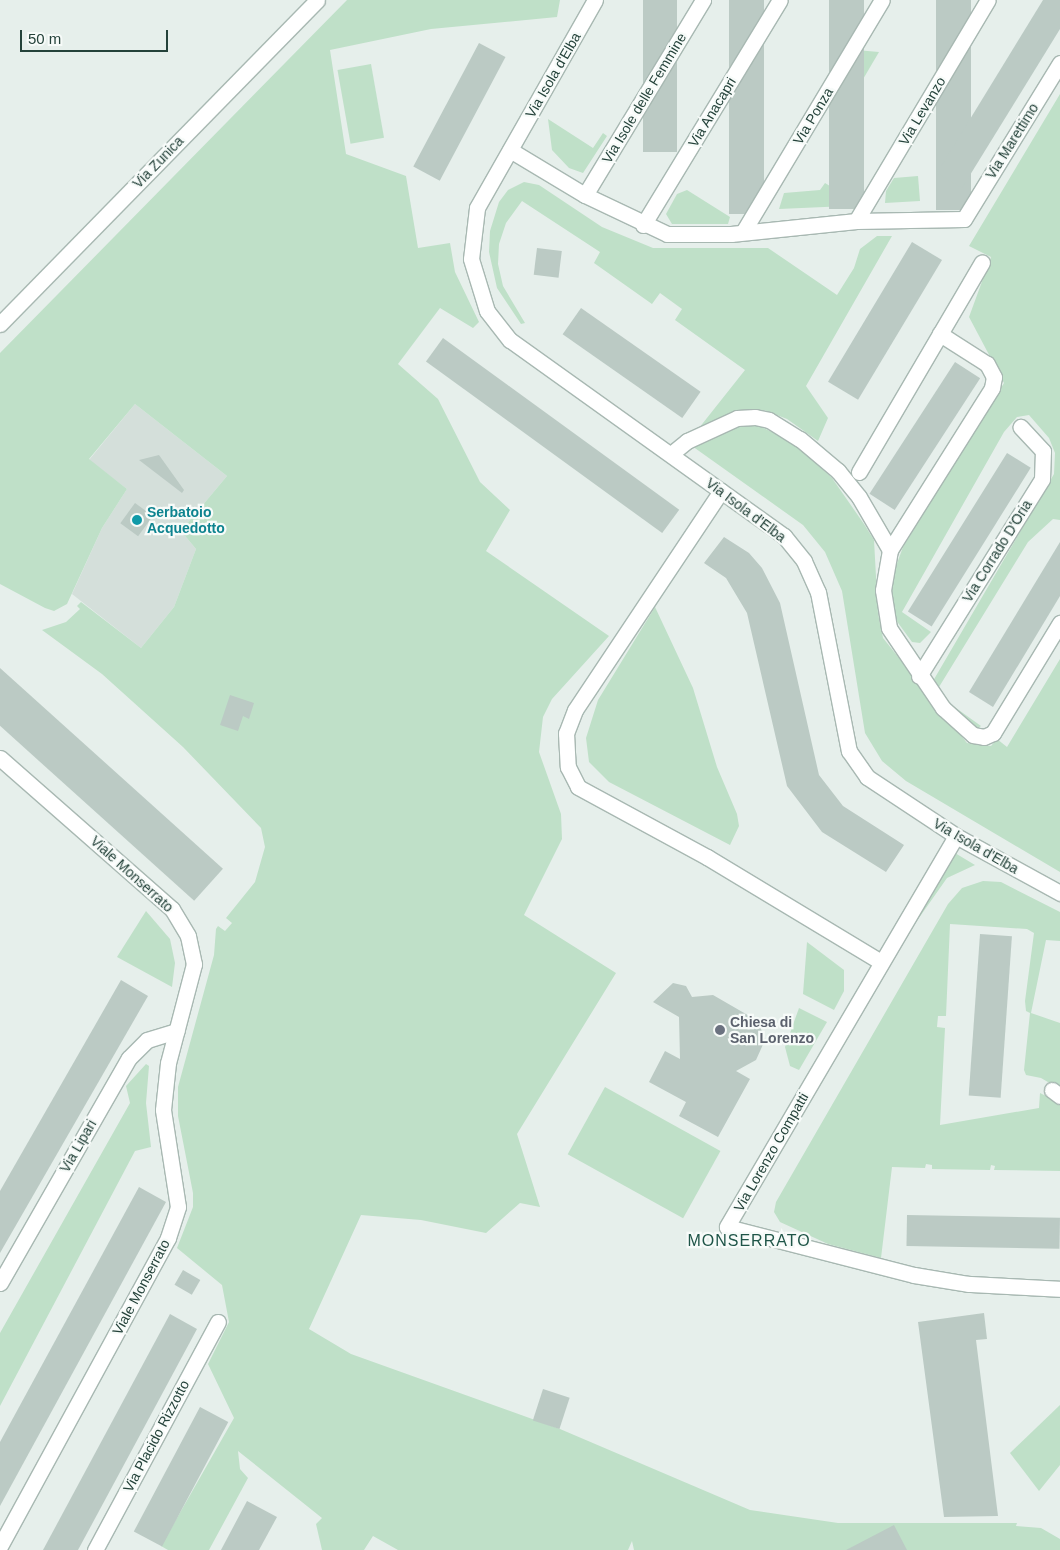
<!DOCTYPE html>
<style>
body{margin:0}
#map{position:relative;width:1060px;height:1550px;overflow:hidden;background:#e6efeb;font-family:Helvetica,sans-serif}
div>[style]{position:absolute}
.built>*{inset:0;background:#d4dfda}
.green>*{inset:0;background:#bfe0c8;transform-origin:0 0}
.building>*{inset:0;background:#bbcac4;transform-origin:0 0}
.roads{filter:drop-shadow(1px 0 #a8b8b2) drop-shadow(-1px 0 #a8b8b2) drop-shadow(0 1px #a8b8b2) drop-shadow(0 -1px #a8b8b2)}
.minor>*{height:15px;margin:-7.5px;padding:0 7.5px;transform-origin:7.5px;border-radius:7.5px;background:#fff}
.dots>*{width:14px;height:14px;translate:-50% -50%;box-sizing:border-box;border:2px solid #f7fbf9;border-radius:50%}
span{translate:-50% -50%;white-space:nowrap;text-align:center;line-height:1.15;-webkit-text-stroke:4.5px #f7fbf9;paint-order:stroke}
.street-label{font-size:14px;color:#24423a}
.culture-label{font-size:14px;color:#0d838f;font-weight:700}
.left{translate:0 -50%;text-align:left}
.worship-label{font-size:14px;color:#5b616d;font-weight:700}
.quarter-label{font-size:16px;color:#1f5548;letter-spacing:1px}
.scale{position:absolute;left:20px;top:30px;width:148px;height:22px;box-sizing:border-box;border:2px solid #24423a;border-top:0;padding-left:6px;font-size:15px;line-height:18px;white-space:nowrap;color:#24423a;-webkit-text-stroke:4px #f7fbf9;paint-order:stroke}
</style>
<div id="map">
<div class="built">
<div style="clip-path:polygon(135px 404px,227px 476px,181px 531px,196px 549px,174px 607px,141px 648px,72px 594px,102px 528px,127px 489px,89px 460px)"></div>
</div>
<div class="green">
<div style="clip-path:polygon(347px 0,560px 0,557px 17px,431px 29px,330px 50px,346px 154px,406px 176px,418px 248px,450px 243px,455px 272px,479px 322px,473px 328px,440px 308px,398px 364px,438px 399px,480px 482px,510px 510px,486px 551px,609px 636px,552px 699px,543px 717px,539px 752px,561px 814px,562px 839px,524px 915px,616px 973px,517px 1134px,540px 1207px,520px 1203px,486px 1233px,421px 1220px,361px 1215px,309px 1329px,351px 1354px,560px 1429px,750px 1510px,838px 1523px,1017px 1523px,1016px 1526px,1041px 1528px,1060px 1539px,1060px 1550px,634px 1550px,632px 1541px,628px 1550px,398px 1550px,373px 1536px,364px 1550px,322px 1550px,316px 1524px,322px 1518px,238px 1451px,240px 1469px,248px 1478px,209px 1550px,168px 1550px,161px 1546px,234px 1418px,208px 1364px,229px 1322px,222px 1285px,177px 1248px,193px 1207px,193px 1193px,178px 1116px,178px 1087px,214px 955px,216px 929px,218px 926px,225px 931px,232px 923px,226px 918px,255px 882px,265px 847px,261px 828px,183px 747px,102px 674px,42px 630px,66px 622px,80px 609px,77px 606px,81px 602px,141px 648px,174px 607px,196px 549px,181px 531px,227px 476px,135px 404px,89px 459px,127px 489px,102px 528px,67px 604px,54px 611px,45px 608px,0 584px,0 353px)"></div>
<div style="clip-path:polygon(856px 50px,879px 52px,859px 86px,835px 83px)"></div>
<div style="left:371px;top:64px;width:75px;height:34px;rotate:80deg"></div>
<div style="clip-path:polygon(1060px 94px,1060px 520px,1053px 519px,1028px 542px,939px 687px,949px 703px,981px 726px,977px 729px,950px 708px,933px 681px,1054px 474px,1055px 453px,1049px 438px,1029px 415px,1017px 417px,1004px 432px,902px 612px,931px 632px,920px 643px,912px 642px,893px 616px,892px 577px,903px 547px,1004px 383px,969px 317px,991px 257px,969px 246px)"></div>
<div style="clip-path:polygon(548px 119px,593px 148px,603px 133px,607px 136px,583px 173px,569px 168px,552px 150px)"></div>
<div style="clip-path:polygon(918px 176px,920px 201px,885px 203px,886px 191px,894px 178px)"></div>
<div style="clip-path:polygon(524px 182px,539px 185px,602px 227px,653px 248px,768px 248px,837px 295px,854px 268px,860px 249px,877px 236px,892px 236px,806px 386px,828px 418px,818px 441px,787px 419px,764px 410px,743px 410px,699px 428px,745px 370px,675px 320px,682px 309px,660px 293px,652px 304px,594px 263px,600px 252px,522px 201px,506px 223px,499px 244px,498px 264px,503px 286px,525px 323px,521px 324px,497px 288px,489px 252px,490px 231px,499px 202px,508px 190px)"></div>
<div style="clip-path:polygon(825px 183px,851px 199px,847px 206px,779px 209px,784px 193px,820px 190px)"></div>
<div style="clip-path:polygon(687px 190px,730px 217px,728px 224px,672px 224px,666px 214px,677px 194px)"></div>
<div style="clip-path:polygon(755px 424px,793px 442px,832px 478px,864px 524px,874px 540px,878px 613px,883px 638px,967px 743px,991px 746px,997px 739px,1007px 747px,1060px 659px,1060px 872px,906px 781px,882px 761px,865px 733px,842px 591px,825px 552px,803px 525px,692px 446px,738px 426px)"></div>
<div style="clip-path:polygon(655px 607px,693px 688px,717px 767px,737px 814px,739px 826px,730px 845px,609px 782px,589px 762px,586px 738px,598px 700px)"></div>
<div style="clip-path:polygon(955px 853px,975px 865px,947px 878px,914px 925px)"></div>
<div style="clip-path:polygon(983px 881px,1001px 882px,1060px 912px,1060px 941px,1046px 940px,1031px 1013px,1060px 1023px,1060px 1089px,1041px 1078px,1026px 1075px,1024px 1070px,1030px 1013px,1026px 1011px,1025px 1001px,1034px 933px,1027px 929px,950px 924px,946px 1016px,938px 1016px,937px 1027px,945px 1028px,940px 1125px,1039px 1108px,1040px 1093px,1060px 1103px,1060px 1171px,994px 1170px,995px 1166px,991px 1165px,990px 1170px,932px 1169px,932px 1165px,926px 1164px,925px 1168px,892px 1167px,881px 1258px,828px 1244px,780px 1222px,774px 1212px,776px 1202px,948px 904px,962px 888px)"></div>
<div style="clip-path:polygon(146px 911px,170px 939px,175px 963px,172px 987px,117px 957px)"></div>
<div style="clip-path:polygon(807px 942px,844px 970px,844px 991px,834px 1010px,803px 994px)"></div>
<div style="clip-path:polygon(799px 1008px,827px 1022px,799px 1070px,790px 1066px,785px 1047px)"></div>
<div style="clip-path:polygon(146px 1064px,149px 1066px,146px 1103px,151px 1147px,135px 1151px,0 1406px,0 1333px,130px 1103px,126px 1086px)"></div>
<div style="left:605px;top:1087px;width:132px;height:77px;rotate:29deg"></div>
<div style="clip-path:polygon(1060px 1405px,1060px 1465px,1039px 1491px,1010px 1453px)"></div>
</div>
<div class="building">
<div style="left:643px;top:0;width:34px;height:152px"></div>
<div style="left:729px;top:0;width:35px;height:214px"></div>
<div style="left:829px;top:0;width:35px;height:209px"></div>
<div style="left:936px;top:0;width:35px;height:210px"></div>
<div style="clip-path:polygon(1043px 0,1060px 0,1060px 29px,962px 188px,937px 173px)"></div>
<div style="left:479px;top:43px;width:30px;height:140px;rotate:28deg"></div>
<div style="left:912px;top:242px;width:35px;height:163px;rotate:31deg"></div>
<div style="left:537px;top:248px;width:25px;height:27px;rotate:7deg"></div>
<div style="left:581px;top:308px;width:146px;height:32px;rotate:35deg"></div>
<div style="left:443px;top:338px;width:292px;height:29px;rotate:36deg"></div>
<div style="left:955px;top:362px;width:30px;height:157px;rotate:33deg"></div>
<div style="left:1007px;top:453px;width:28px;height:187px;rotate:32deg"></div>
<div style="clip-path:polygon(159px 455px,184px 490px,182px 493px,139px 460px)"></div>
<div style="left:135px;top:503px;width:22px;height:25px;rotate:36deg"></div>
<div style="clip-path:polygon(724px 537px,749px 553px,762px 568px,780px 603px,819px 775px,843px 806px,904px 845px,886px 872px,822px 832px,787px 786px,747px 613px,726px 578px,704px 563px)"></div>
<div style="clip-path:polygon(1060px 542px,1060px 596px,993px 707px,969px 692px)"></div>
<div style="left:0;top:668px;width:300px;height:43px;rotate:42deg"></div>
<div style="clip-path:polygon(230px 695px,254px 703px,249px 719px,243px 716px,238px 731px,220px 725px)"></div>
<div style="left:980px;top:934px;width:32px;height:162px;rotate:4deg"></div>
<div style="clip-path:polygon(121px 980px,148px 996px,0 1253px,0 1191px)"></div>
<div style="clip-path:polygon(673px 983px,686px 986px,692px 997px,713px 995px,758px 1021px,765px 1040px,756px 1060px,736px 1071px,750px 1079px,718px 1137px,679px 1116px,686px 1102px,649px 1082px,665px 1051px,680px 1059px,679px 1017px,653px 1002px)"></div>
<div style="clip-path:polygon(139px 1187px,166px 1202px,0 1506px,0 1442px)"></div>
<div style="left:907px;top:1215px;width:153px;height:31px;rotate:1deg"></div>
<div style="left:183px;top:1270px;width:20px;height:17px;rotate:30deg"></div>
<div style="clip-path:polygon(984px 1313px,987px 1339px,976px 1340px,998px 1516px,944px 1517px,918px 1322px)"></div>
<div style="clip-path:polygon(170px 1314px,197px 1329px,126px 1461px,78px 1550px,43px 1550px)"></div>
<div style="left:543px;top:1389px;width:28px;height:33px;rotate:18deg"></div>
<div style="left:200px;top:1407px;width:32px;height:141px;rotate:28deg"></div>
<div style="clip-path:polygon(247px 1501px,277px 1517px,259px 1550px,221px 1550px)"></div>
<div style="clip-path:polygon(894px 1525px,907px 1550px,846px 1550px)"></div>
</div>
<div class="roads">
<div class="minor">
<div style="left:595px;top:0;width:239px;rotate:119.6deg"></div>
<div style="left:477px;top:208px;width:51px;rotate:96.7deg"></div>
<div style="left:471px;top:259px;width:54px;rotate:72.9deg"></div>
<div style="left:487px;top:311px;width:37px;rotate:52deg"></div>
<div style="left:510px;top:340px;width:337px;rotate:35.6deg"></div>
<div style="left:784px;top:536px;width:32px;rotate:51deg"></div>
<div style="left:804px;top:561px;width:34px;rotate:66deg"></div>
<div style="left:818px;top:592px;width:162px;rotate:79deg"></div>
<div style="left:849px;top:751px;width:32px;rotate:55deg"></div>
<div style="left:867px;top:777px;width:107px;rotate:33.5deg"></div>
<div style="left:956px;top:836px;width:119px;rotate:28.7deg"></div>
<div style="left:510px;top:150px;width:87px;rotate:31deg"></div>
<div style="left:585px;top:195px;width:91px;rotate:25.4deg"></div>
<div style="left:667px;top:234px;width:64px"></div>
<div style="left:731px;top:234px;width:126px;rotate:-5.9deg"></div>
<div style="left:856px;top:221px;width:108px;rotate:-1.1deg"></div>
<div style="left:964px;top:219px;width:183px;rotate:-58.4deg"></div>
<div style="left:585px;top:195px;width:228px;rotate:-58.8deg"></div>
<div style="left:856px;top:221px;width:257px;rotate:-59.2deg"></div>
<div style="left:643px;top:225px;width:263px;rotate:-58.7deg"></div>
<div style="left:743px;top:232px;width:270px;rotate:-59.1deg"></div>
<div style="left:0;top:324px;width:453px;rotate:-45.6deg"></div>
<div style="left:671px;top:454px;width:21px;rotate:-39deg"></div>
<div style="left:687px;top:441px;width:55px;rotate:-24.7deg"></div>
<div style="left:737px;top:418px;width:18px;rotate:-3deg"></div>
<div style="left:755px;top:417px;width:14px;rotate:12deg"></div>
<div style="left:769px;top:420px;width:36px;rotate:32deg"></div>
<div style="left:800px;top:439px;width:50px;rotate:40.1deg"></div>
<div style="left:838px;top:471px;width:33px;rotate:51deg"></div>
<div style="left:859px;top:497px;width:61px;rotate:59.7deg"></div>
<div style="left:890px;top:550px;width:41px;rotate:99.9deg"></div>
<div style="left:883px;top:590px;width:38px;rotate:81deg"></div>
<div style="left:889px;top:628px;width:97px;rotate:56deg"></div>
<div style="left:943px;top:708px;width:40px;rotate:42deg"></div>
<div style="left:973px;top:735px;width:11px;rotate:10deg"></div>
<div style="left:984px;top:737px;width:10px;rotate:-24deg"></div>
<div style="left:993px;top:733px;width:129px;rotate:-58.7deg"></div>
<div style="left:859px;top:472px;width:243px;rotate:-59.6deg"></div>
<div style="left:721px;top:491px;width:263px;rotate:123.7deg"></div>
<div style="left:575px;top:710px;width:25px;rotate:111deg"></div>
<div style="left:566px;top:733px;width:34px;rotate:87deg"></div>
<div style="left:568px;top:767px;width:22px;rotate:63deg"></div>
<div style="left:578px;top:787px;width:147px;rotate:28.5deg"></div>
<div style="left:707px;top:857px;width:203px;rotate:31.1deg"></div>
<div style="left:890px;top:550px;width:191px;rotate:-57.8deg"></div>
<div style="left:992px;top:388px;width:11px;rotate:-80deg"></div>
<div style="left:994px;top:377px;width:15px;rotate:-118deg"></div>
<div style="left:987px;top:364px;width:56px;rotate:-147.4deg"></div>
<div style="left:919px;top:676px;width:232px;rotate:-58deg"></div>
<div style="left:1042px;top:479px;width:28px;rotate:-88deg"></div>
<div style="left:1043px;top:451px;width:33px;rotate:-133deg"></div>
<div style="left:0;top:758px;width:229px;rotate:41.3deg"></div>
<div style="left:172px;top:909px;width:31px;rotate:59deg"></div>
<div style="left:188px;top:936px;width:29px;rotate:78deg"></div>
<div style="left:194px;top:964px;width:102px;rotate:104.7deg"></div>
<div style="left:168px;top:1063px;width:47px;rotate:96.1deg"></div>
<div style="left:163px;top:1110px;width:98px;rotate:81.2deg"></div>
<div style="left:178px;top:1207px;width:33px;rotate:108deg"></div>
<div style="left:168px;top:1238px;width:351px;rotate:118.6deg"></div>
<div style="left:956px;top:836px;width:453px;rotate:120.4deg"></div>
<div style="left:727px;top:1227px;width:193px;rotate:14.4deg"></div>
<div style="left:914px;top:1275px;width:56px;rotate:9.3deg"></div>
<div style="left:969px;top:1284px;width:91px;rotate:3.1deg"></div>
<div style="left:1052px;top:1090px;width:10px;rotate:37deg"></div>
<div style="left:0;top:1283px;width:259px;rotate:-60.2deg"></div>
<div style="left:129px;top:1058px;width:25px;rotate:-45deg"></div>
<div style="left:147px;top:1040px;width:31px;rotate:-17deg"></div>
<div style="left:95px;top:1550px;width:259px;rotate:-61.7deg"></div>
</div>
</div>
<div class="dots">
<div style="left:137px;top:520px;background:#0f9aa8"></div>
<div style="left:720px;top:1030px;background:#6b7280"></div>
</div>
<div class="street-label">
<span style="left:553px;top:75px;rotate:-60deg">Via Isola d'Elba</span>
<span style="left:644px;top:98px;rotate:-59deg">Via Isole delle Femmine</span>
<span style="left:922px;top:111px;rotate:-59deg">Via Levanzo</span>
<span style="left:712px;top:112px;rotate:-59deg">Via Anacapri</span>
<span style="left:813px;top:116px;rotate:-59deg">Via Ponza</span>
<span style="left:1012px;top:141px;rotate:-58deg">Via Marettimo</span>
<span style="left:158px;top:162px;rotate:-46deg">Via Zunica</span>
<span style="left:746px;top:510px;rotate:37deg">Via Isola d'Elba</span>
<span style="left:997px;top:551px;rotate:-58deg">Via Corrado D'Oria</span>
<span style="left:976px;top:846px;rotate:30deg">Via Isola d'Elba</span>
<span style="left:132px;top:874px;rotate:42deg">Viale Monserrato</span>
<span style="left:78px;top:1146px;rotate:-60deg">Via Lipari</span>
<span style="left:771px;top:1152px;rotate:-60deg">Via Lorenzo Compatti</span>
<span style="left:141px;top:1287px;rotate:-62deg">Viale Monserrato</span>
<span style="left:156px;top:1436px;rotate:-62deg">Via Placido Rizzotto</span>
</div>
<div class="culture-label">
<span class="left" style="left:147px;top:520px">Serbatoio<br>Acquedotto</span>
</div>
<div class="worship-label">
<span class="left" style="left:730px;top:1030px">Chiesa di<br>San Lorenzo</span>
</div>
<div class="quarter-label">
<span style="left:749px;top:1241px">MONSERRATO</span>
</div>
<div class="scale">50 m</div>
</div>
